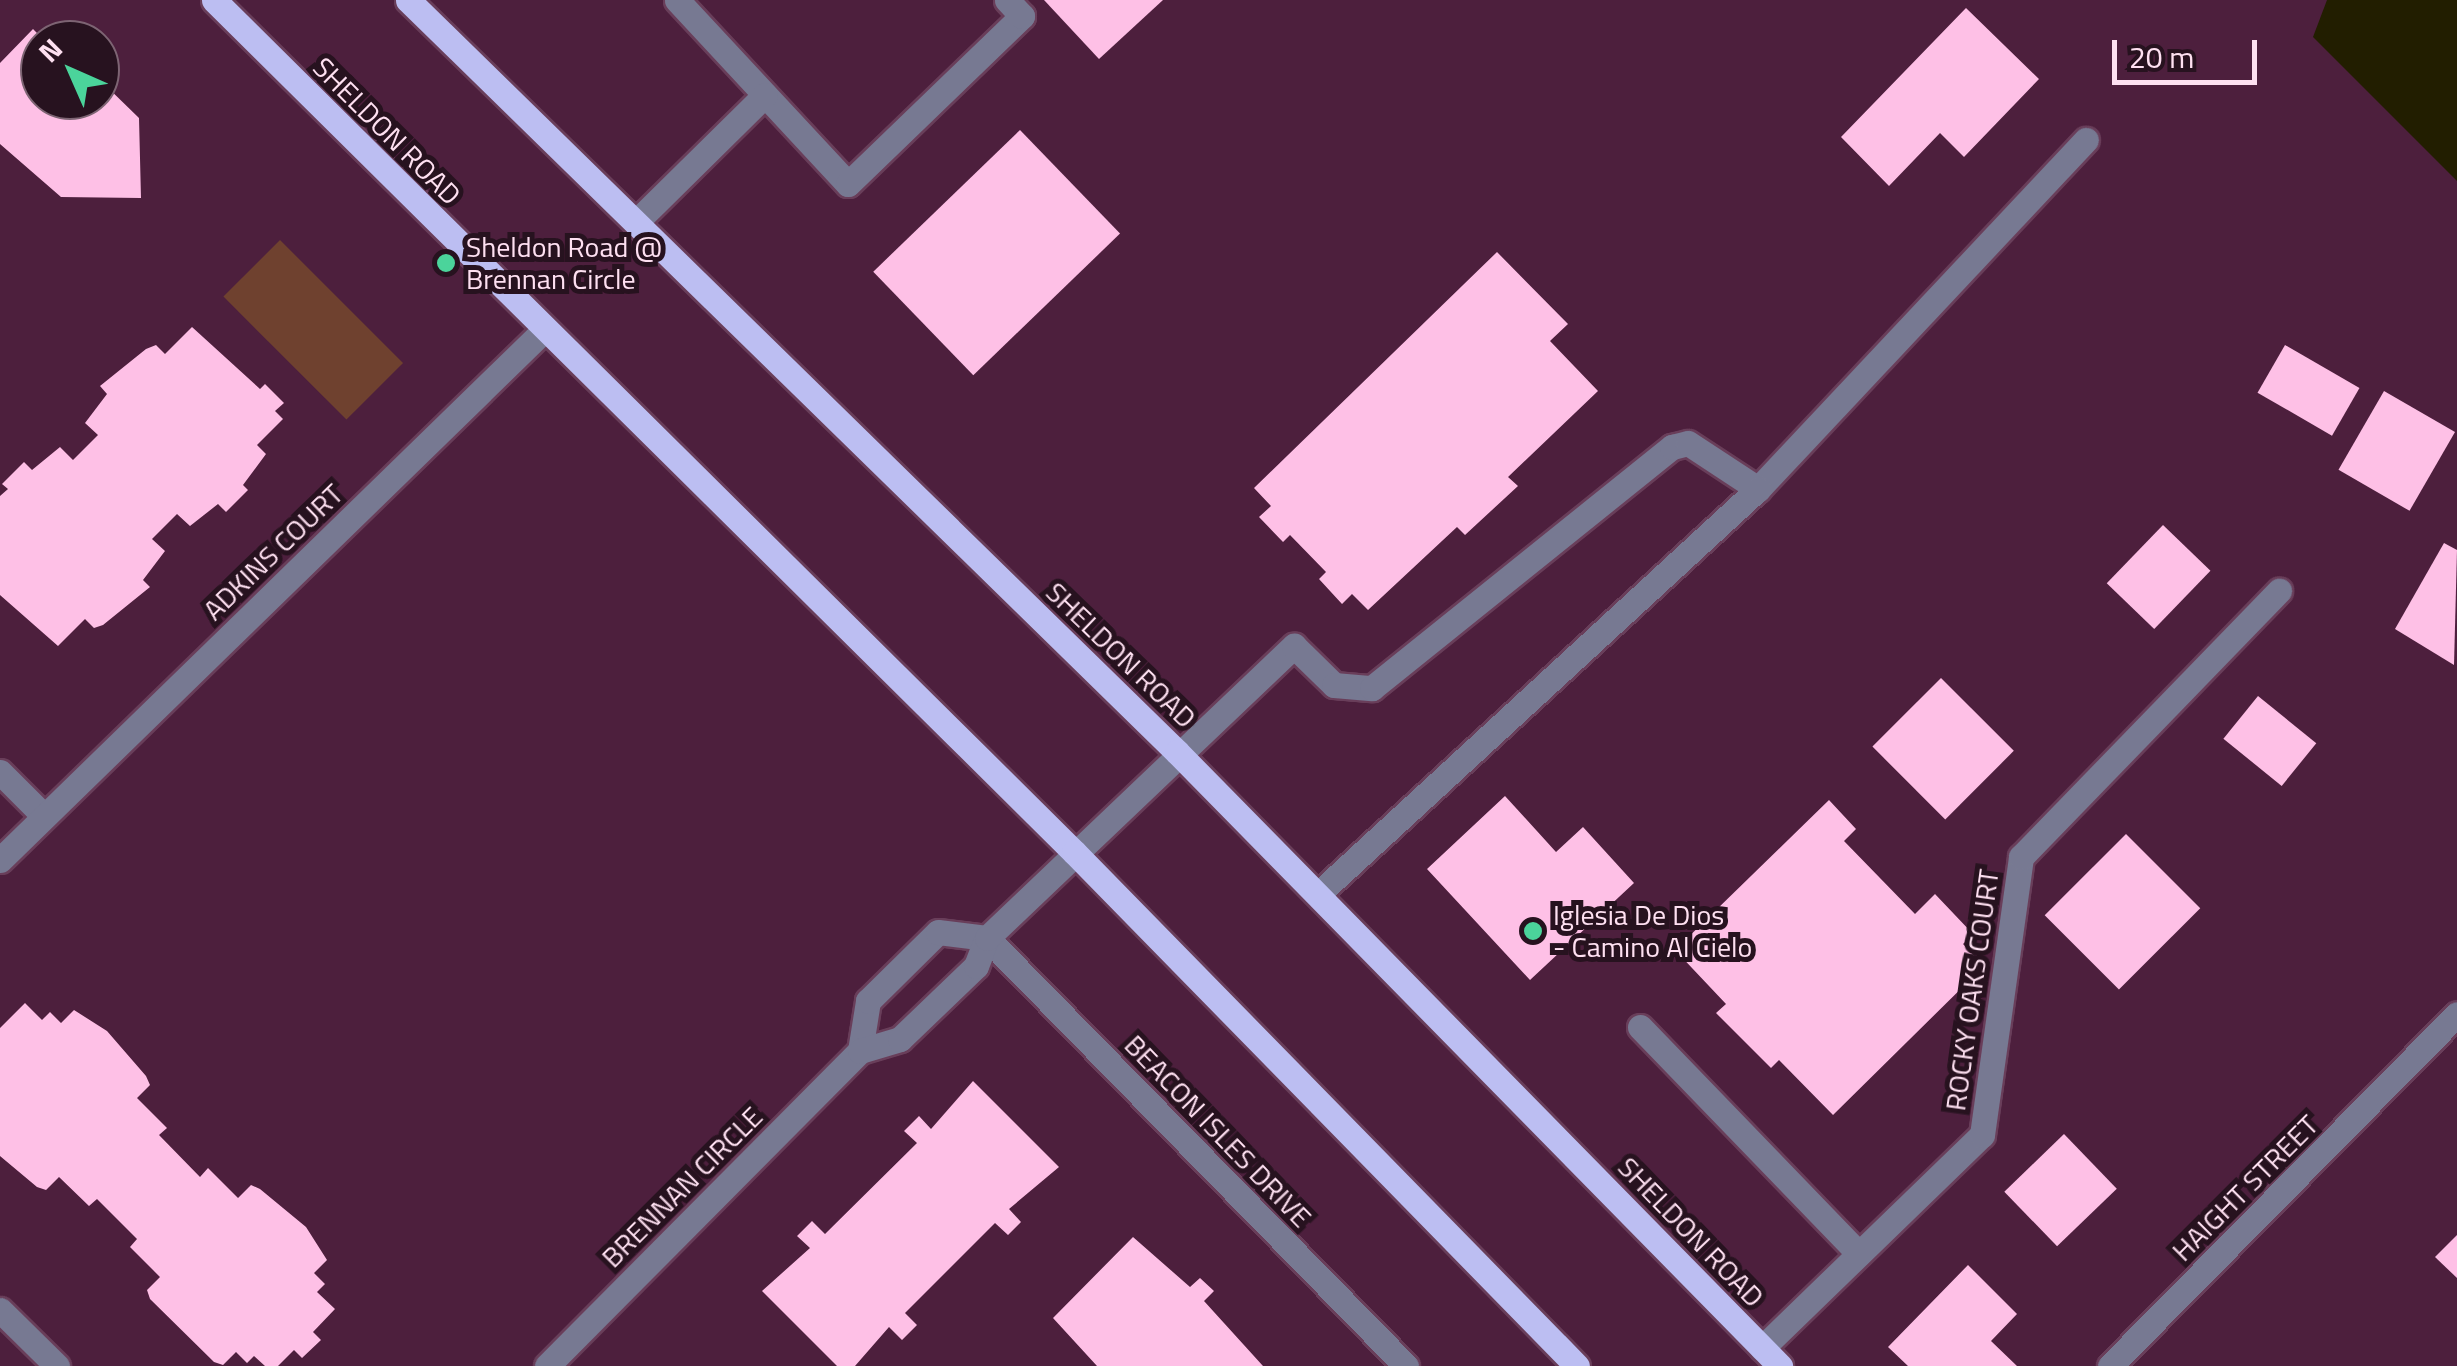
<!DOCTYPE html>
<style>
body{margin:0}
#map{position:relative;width:2457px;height:1366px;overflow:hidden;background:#4d1f3d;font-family:"Titillium Web",sans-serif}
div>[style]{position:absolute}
.green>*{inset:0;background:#6f412f;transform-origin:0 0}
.water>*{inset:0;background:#221e00}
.building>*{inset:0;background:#fec0e6;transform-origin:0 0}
.roads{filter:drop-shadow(2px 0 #693e5a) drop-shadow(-2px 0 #693e5a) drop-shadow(0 2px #693e5a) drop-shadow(0 -2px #693e5a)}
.minor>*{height:25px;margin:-12.5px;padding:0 12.5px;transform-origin:12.5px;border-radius:12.5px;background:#777992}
.major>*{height:25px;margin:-12.5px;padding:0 12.5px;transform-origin:12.5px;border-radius:12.5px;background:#bcbef2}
.dots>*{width:28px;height:28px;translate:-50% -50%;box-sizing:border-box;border:5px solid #27121f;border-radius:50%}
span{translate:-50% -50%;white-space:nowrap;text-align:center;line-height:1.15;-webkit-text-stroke:10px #27121f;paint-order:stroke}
.street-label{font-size:28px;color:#fee0f1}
.poi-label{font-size:28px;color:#fee0f1}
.left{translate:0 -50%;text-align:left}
.north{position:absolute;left:20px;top:20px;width:100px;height:100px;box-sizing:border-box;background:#27121f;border:2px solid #7d6473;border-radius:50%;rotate:315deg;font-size:28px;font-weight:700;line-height:40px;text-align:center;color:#fee0f1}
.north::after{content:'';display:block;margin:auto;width:35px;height:45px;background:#4bd49b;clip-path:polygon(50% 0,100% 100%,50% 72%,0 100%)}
.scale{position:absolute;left:2112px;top:40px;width:145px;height:45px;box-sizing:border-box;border:5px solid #fee0f1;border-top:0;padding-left:12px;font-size:30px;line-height:35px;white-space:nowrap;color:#fee0f1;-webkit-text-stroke:8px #27121f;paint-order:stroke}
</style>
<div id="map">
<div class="green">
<div style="left:280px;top:240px;width:174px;height:80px;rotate:45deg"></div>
</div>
<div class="water">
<div style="clip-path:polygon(2327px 0,2457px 0,2457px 181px,2313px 37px)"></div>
</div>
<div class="building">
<div style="clip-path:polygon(1044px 0,1163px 0,1099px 59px)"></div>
<div style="clip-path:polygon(1966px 8px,2039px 79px,1964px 157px,1940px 133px,1889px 186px,1841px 137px)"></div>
<div style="clip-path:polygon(33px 29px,44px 40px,40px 100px,100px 100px,100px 80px,139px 118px,141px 198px,61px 197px,0 144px,0 63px)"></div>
<div style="left:1020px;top:130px;width:144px;height:204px;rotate:46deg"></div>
<div style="clip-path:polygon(1497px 252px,1568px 324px,1550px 341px,1598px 391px,1508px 477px,1518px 486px,1465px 535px,1457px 527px,1368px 610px,1352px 594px,1342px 604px,1319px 579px,1326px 572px,1290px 535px,1283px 542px,1259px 517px,1271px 506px,1254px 488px)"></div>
<div style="clip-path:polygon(192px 327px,260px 389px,265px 384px,284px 403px,275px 411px,283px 419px,257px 445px,266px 454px,243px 485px,248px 490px,226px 512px,218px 504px,190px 526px,177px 514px,152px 539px,165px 551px,143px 580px,150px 587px,103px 625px,94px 628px,85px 619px,58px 646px,0 595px,0 496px,8px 489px,2px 484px,24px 462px,32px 470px,60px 447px,73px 460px,98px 435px,85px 423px,107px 394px,100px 386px,146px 349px,156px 345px,165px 354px)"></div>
<div style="left:2285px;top:345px;width:86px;height:55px;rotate:30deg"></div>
<div style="left:2384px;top:391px;width:82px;height:91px;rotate:30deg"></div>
<div style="left:2163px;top:525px;width:66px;height:81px;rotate:44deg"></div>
<div style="clip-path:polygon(2444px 543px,2457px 550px,2454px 665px,2395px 629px)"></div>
<div style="left:1941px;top:678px;width:103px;height:97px;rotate:45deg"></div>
<div style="left:2258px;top:696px;width:75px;height:55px;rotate:39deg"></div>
<div style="clip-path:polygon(1505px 796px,1556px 852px,1583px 827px,1634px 883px,1530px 980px,1427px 869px)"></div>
<div style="clip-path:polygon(1829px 800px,1856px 829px,1844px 841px,1915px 914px,1935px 894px,1973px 934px,1963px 944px,1984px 966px,1833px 1115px,1779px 1060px,1771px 1068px,1716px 1013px,1726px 1004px,1675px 950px)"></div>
<div style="left:2126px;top:834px;width:105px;height:115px;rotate:45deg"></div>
<div style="clip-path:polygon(25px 1003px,42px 1020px,50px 1012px,61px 1023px,74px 1010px,107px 1031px,146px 1076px,150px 1085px,137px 1098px,167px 1128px,159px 1135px,200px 1177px,208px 1168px,238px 1198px,251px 1185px,260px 1189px,306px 1227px,327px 1260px,314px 1273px,325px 1284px,317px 1292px,335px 1309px,313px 1332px,321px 1340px,302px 1358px,294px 1350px,278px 1366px,265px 1366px,254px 1356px,247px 1363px,236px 1352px,223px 1365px,214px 1362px,150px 1299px,147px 1290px,160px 1277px,130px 1247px,137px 1239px,97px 1199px,89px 1206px,59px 1177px,46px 1190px,37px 1187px,0 1156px,0 1028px)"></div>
<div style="clip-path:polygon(973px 1081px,1059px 1167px,1009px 1209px,1021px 1222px,1008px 1235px,995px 1223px,905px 1313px,917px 1325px,902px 1340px,889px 1327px,855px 1366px,837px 1366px,762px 1291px,810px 1248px,797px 1236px,812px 1221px,825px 1234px,917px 1143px,904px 1131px,919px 1116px,931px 1129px)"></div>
<div style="left:2064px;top:1134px;width:76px;height:83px;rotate:46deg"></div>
<div style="clip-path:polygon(2457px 1235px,2457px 1278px,2435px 1257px)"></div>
<div style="clip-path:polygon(1133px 1237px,1190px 1287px,1200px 1278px,1214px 1291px,1204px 1301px,1263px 1366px,1097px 1366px,1053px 1318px)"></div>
<div style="clip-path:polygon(1968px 1265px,2017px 1314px,1991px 1341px,2017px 1366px,1908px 1366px,1888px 1347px)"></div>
</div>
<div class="roads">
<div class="minor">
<div style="left:677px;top:0;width:251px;rotate:47.1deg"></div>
<div style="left:848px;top:184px;width:242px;rotate:-44deg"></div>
<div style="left:1022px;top:16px;width:22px;rotate:-133deg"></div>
<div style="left:636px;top:222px;width:181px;rotate:-44.6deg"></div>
<div style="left:1758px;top:489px;width:479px;rotate:-46.8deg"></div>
<div style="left:0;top:772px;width:62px;rotate:45deg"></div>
<div style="left:0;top:860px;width:759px;rotate:-44.25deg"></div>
<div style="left:987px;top:938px;width:599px;rotate:45.61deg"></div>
<div style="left:1640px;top:1027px;width:315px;rotate:46deg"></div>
<div style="left:860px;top:1051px;width:51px;rotate:-80.9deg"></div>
<div style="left:868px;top:1001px;width:98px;rotate:-44.6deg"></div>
<div style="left:938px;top:932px;width:49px;rotate:7deg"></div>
<div style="left:0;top:1310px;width:80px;rotate:44.5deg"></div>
<div style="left:1762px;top:1348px;width:306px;rotate:-44.1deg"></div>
<div style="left:1982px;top:1135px;width:281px;rotate:-82deg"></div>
<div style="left:2021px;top:857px;width:371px;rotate:-45.9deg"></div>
<div style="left:547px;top:1366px;width:444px;rotate:-45.2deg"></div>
<div style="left:860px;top:1051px;width:42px;rotate:-16.7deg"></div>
<div style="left:900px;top:1039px;width:105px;rotate:-43.8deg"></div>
<div style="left:976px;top:966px;width:30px;rotate:-69deg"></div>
<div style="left:987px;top:938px;width:424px;rotate:-43.6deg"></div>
<div style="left:1294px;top:646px;width:56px;rotate:44.3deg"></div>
<div style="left:1334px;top:685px;width:38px;rotate:5deg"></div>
<div style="left:1372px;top:688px;width:385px;rotate:-38.8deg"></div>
<div style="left:1672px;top:447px;width:16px;rotate:-14deg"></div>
<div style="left:1688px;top:443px;width:84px;rotate:33.3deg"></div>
<div style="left:1758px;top:489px;width:598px;rotate:137.37deg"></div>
<div style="left:2110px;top:1366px;width:494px;rotate:-45.4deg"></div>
</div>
<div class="major">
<div style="left:214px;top:0;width:1211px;rotate:44.73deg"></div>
<div style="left:1074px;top:852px;width:719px;rotate:45.62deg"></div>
<div style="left:408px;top:0;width:1076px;rotate:44.36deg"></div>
<div style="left:1177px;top:752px;width:861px;rotate:45.52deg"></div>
</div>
</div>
<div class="dots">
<div style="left:446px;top:263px;background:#4bd49b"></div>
<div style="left:1533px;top:931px;background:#4bd49b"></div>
</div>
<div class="street-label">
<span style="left:387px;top:131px;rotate:45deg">SHELDON ROAD</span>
<span style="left:273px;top:552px;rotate:-44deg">ADKINS COURT</span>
<span style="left:1121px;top:655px;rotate:44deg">SHELDON ROAD</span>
<span style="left:1972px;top:990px;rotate:-82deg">ROCKY OAKS COURT</span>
<span style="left:1218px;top:1131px;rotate:46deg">BEACON ISLES DRIVE</span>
<span style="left:682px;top:1187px;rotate:-45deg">BRENNAN CIRCLE</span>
<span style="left:2245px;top:1188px;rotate:-45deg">HAIGHT STREET</span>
<span style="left:1691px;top:1232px;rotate:46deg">SHELDON ROAD</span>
</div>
<div class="poi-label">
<span class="left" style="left:466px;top:263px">Sheldon Road @<br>Brennan Circle</span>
<span class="left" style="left:1553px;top:931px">Iglesia De Dios<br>- Camino Al Cielo</span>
</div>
<div class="north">N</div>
<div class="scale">20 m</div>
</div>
